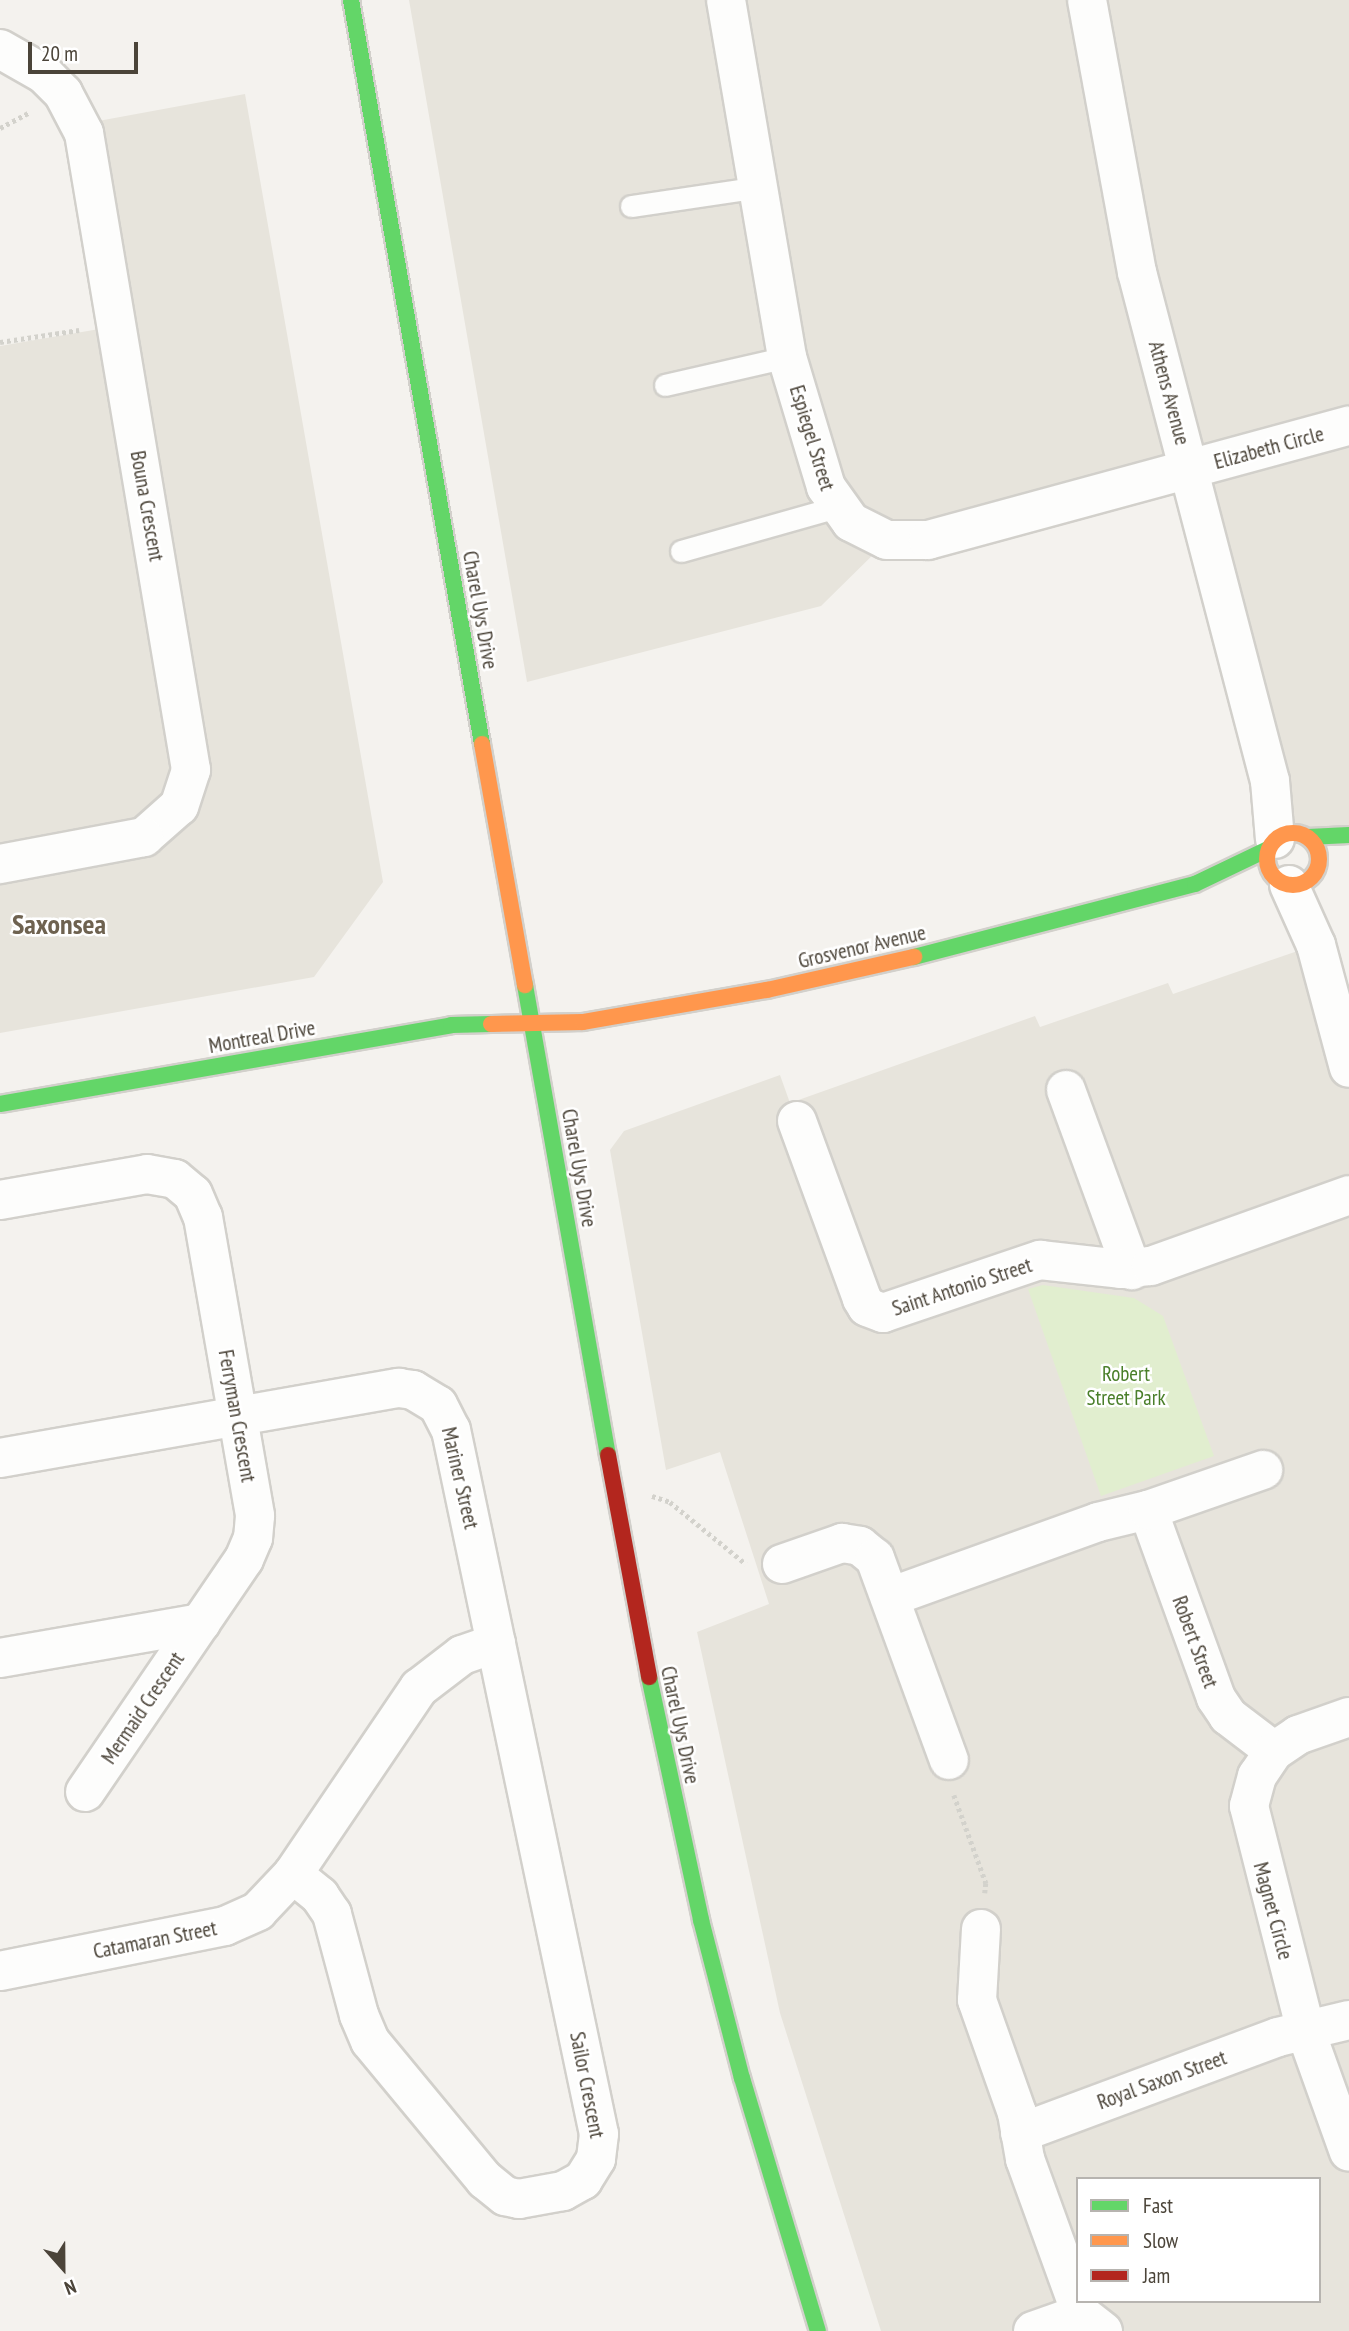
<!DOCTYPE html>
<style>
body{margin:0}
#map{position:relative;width:1349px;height:2331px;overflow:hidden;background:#f4f2ee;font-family:"PT Sans Narrow",sans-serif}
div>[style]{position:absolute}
.residential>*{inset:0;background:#e7e4dc}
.green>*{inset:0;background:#e1eecf}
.path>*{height:4.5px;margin-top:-2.25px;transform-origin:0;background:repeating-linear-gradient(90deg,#d3d2cc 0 3.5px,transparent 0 7px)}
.roads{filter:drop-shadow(2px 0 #d2d0cb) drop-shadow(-2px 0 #d2d0cb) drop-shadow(0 2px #d2d0cb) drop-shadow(0 -2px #d2d0cb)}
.lane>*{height:21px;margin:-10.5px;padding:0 10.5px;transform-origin:10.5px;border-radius:10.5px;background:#fdfdfc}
.street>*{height:38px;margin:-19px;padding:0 19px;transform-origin:19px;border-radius:19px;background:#fdfdfc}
.fast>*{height:16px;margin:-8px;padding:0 8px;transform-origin:8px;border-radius:8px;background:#63d668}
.slow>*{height:16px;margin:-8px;padding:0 8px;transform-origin:8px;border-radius:8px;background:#ff974d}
.slow>.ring{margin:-8px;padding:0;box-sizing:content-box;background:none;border:16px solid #ff974d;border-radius:50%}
.jam>*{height:16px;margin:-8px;padding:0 8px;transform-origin:8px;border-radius:8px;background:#b3261e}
span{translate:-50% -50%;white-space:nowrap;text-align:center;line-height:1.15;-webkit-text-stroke:5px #fff;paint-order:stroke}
.street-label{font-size:21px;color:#4b4439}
.park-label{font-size:21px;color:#4a7f2a}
.district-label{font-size:28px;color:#6e6250;font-weight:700}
.legend{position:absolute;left:1076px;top:2177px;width:245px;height:126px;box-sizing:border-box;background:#fff;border:2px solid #b7b4b0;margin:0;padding:9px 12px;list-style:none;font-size:21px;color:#4b4439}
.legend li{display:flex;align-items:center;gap:14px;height:35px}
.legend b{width:35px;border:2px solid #b7b4b0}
.north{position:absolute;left:28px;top:2233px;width:70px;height:70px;-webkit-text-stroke:5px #fff;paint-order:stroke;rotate:159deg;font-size:19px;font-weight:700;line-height:28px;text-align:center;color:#4b4439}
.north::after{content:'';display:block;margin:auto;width:24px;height:32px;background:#4b4439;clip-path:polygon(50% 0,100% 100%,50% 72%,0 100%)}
.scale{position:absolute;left:28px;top:42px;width:110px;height:32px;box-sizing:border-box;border:4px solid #4b4439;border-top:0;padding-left:9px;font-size:21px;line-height:24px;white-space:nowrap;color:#4b4439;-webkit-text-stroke:5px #fff;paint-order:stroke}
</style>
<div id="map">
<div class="residential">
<div style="clip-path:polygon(409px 0,1349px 0,1349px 834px,1298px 831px,1272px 780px,1191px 471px,885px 543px,821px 606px,527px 682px)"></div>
<div style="clip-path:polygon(245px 94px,383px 882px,314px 977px,0 1033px,0 346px,117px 326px,82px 124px)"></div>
<div style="clip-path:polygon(evenodd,1318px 944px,1349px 1060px,1349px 2331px,881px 2331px,780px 2013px,697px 1632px,769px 1604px,720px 1452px,666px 1470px,610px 1150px,624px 1131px,780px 1075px,790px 1103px,1035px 1016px,1040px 1027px,1168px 983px,1173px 994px,1318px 944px,1078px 2179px,1319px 2179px,1319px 2301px,1078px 2301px,1078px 2179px)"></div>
</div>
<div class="green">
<div style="clip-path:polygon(1043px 1285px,1134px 1298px,1163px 1316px,1214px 1456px,1101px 1496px,1028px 1289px)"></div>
</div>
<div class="path">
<div style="left:0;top:128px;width:34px;rotate:-28deg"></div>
<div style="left:0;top:342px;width:80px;rotate:-8.6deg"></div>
<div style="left:652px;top:1496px;width:19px;rotate:18deg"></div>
<div style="left:670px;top:1502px;width:98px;rotate:39.2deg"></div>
<div style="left:954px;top:1795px;width:94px;rotate:70deg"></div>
<div style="left:986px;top:1883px;width:10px;rotate:96deg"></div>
</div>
<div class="roads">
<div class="lane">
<div style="left:631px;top:206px;width:129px;rotate:-8.4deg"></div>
<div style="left:665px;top:385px;width:125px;rotate:-12.9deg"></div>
<div style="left:681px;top:551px;width:162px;rotate:-15.8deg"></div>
</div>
<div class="street">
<div style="left:726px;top:0;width:362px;rotate:80.3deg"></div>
<div style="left:787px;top:357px;width:136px;rotate:73.3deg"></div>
<div style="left:826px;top:487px;width:43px;rotate:54.5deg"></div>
<div style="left:851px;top:522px;width:40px;rotate:26.6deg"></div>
<div style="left:887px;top:540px;width:41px"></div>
<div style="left:928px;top:540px;width:436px;rotate:-15.2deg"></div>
<div style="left:1087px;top:0;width:277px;rotate:79.6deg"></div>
<div style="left:1137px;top:272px;width:526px;rotate:75.36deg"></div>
<div style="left:1270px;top:781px;width:58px;rotate:85.1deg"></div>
<div style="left:0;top:49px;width:51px;rotate:29.6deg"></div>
<div style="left:44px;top:74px;width:27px;rotate:45deg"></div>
<div style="left:63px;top:93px;width:45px;rotate:62.3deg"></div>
<div style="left:84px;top:133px;width:646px;rotate:80.46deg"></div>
<div style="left:191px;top:770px;width:38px;rotate:108deg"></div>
<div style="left:179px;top:806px;width:47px;rotate:138.5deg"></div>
<div style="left:144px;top:837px;width:147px;rotate:169.4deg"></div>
<div style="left:1289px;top:885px;width:66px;rotate:65.8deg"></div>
<div style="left:1316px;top:945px;width:127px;rotate:75deg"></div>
<div style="left:1066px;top:1090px;width:192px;rotate:69.9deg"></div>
<div style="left:797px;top:1121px;width:189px;rotate:69.9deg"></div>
<div style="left:862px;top:1299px;width:9px;rotate:58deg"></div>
<div style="left:867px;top:1307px;width:17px;rotate:21deg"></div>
<div style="left:883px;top:1313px;width:166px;rotate:-18.7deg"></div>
<div style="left:1040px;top:1260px;width:81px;rotate:6.3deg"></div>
<div style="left:1121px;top:1269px;width:30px;rotate:-6deg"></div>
<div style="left:1151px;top:1266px;width:210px;rotate:-19.7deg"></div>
<div style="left:0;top:1200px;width:149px;rotate:-10deg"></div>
<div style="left:147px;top:1174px;width:28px;rotate:10deg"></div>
<div style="left:175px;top:1179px;width:23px;rotate:40deg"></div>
<div style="left:193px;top:1194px;width:25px;rotate:67deg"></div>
<div style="left:203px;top:1217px;width:303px;rotate:80.1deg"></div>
<div style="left:255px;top:1516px;width:22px;rotate:95deg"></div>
<div style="left:253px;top:1538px;width:23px;rotate:113deg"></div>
<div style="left:244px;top:1559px;width:282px;rotate:124.3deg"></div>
<div style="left:0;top:1458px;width:405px;rotate:-10deg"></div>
<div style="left:399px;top:1388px;width:14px;rotate:8deg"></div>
<div style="left:413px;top:1390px;width:29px;rotate:31deg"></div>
<div style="left:438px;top:1405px;width:28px;rotate:63deg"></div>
<div style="left:451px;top:1430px;width:719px;rotate:78.13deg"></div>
<div style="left:599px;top:2134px;width:25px;rotate:97deg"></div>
<div style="left:596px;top:2159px;width:25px;rotate:122deg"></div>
<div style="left:583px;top:2180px;width:23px;rotate:151deg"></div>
<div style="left:563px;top:2191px;width:45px;rotate:169.7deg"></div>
<div style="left:519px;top:2199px;width:14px;rotate:-168deg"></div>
<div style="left:505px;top:2196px;width:26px;rotate:-141deg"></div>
<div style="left:485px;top:2180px;width:180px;rotate:-129.6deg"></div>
<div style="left:370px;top:2041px;width:28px;rotate:-113deg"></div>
<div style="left:359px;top:2015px;width:105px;rotate:-105deg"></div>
<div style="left:332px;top:1914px;width:22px;rotate:-124deg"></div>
<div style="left:320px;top:1896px;width:35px;rotate:-141deg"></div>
<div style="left:1148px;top:1510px;width:200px;rotate:70.1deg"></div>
<div style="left:1216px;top:1698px;width:22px;rotate:56deg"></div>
<div style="left:1228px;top:1716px;width:58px;rotate:37.3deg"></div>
<div style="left:782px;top:1564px;width:64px;rotate:-19.3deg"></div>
<div style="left:842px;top:1543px;width:18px;rotate:9deg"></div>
<div style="left:860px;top:1546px;width:19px;rotate:39deg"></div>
<div style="left:875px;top:1558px;width:215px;rotate:69.9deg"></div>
<div style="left:890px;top:1597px;width:221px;rotate:-19.8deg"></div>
<div style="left:1098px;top:1522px;width:51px;rotate:-13.5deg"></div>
<div style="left:1148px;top:1510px;width:122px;rotate:-19.2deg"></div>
<div style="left:0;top:1658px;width:204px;rotate:-9.9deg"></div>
<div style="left:1349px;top:1717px;width:54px;rotate:160.6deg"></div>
<div style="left:1298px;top:1735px;width:29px;rotate:146deg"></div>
<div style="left:1274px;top:1751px;width:30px;rotate:124deg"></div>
<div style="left:1257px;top:1776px;width:31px;rotate:105deg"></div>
<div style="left:1249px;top:1806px;width:233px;rotate:75.8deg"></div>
<div style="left:1306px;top:2032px;width:127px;rotate:70.3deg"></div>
<div style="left:981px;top:1929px;width:71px;rotate:93.2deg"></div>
<div style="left:977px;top:2000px;width:120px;rotate:70.5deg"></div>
<div style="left:1017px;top:2113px;width:47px;rotate:80.1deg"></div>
<div style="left:1025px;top:2159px;width:165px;rotate:70.1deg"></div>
<div style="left:1081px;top:2314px;width:28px;rotate:38deg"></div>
<div style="left:0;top:1971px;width:229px;rotate:-11.3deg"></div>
<div style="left:225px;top:1926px;width:36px;rotate:-24deg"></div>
<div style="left:258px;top:1911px;width:51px;rotate:-46.6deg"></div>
<div style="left:293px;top:1874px;width:225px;rotate:-55.9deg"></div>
<div style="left:419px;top:1688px;width:54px;rotate:-37.5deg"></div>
<div style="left:462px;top:1655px;width:36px;rotate:-19deg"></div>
<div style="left:1020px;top:2133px;width:275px;rotate:-20.4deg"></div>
<div style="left:1278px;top:2037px;width:73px;rotate:-13.5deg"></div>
<div style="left:1033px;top:2331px;width:51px;rotate:-19.5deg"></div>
</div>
<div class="fast">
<div style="left:351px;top:0;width:755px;rotate:80.01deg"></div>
<div style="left:1308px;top:837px;width:41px;rotate:-2.8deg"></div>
<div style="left:914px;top:957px;width:290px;rotate:-14.6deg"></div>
<div style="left:1195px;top:884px;width:81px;rotate:-25.6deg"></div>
<div style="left:525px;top:985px;width:477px;rotate:80deg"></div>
<div style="left:0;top:1104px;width:458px;rotate:-9.9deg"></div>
<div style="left:451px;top:1025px;width:40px;rotate:-1.4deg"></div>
<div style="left:649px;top:1677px;width:249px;rotate:77.9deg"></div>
<div style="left:701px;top:1920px;width:163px;rotate:75.5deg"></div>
<div style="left:742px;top:2078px;width:264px;rotate:73.3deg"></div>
</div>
<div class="slow">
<div style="left:482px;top:744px;width:245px;rotate:79.9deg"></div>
<div class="ring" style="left:1267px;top:833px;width:36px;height:36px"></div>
<div style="left:491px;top:1024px;width:92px;rotate:-1.2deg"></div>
<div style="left:583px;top:1022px;width:187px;rotate:-9.9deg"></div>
<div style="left:767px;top:990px;width:151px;rotate:-12.7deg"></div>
</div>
<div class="jam">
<div style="left:608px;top:1455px;width:226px;rotate:79.5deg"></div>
</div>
</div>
<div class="street-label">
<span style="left:1169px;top:393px;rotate:75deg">Athens Avenue</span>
<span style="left:812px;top:438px;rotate:73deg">Espiegel Street</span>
<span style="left:1269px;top:448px;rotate:-15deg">Elizabeth Circle</span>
<span style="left:147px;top:506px;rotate:80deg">Bouna Crescent</span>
<span style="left:480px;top:610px;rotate:80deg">Charel Uys Drive</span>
<span style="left:862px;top:947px;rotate:-13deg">Grosvenor Avenue</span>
<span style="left:262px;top:1037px;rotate:-10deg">Montreal Drive</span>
<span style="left:579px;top:1168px;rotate:80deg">Charel Uys Drive</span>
<span style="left:962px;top:1287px;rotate:-18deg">Saint Antonio Street</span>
<span style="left:237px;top:1416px;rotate:80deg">Ferryman Crescent</span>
<span style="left:460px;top:1478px;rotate:77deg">Mariner Street</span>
<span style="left:1195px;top:1642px;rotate:70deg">Robert Street</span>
<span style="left:143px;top:1708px;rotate:-56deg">Mermaid Crescent</span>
<span style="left:680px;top:1725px;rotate:78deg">Charel Uys Drive</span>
<span style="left:1273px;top:1911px;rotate:75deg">Magnet Circle</span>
<span style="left:155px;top:1940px;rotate:-11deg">Catamaran Street</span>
<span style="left:1162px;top:2080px;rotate:-20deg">Royal Saxon Street</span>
<span style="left:587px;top:2085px;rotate:79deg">Sailor Crescent</span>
</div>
<div class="park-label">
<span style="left:1126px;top:1386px">Robert<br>Street Park</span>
</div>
<div class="district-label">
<span style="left:59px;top:924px">Saxonsea</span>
</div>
<ul class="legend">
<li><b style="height:9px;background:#63d668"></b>Fast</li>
<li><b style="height:9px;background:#ff974d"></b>Slow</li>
<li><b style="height:9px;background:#b3261e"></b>Jam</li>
</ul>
<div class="north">N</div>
<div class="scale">20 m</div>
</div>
